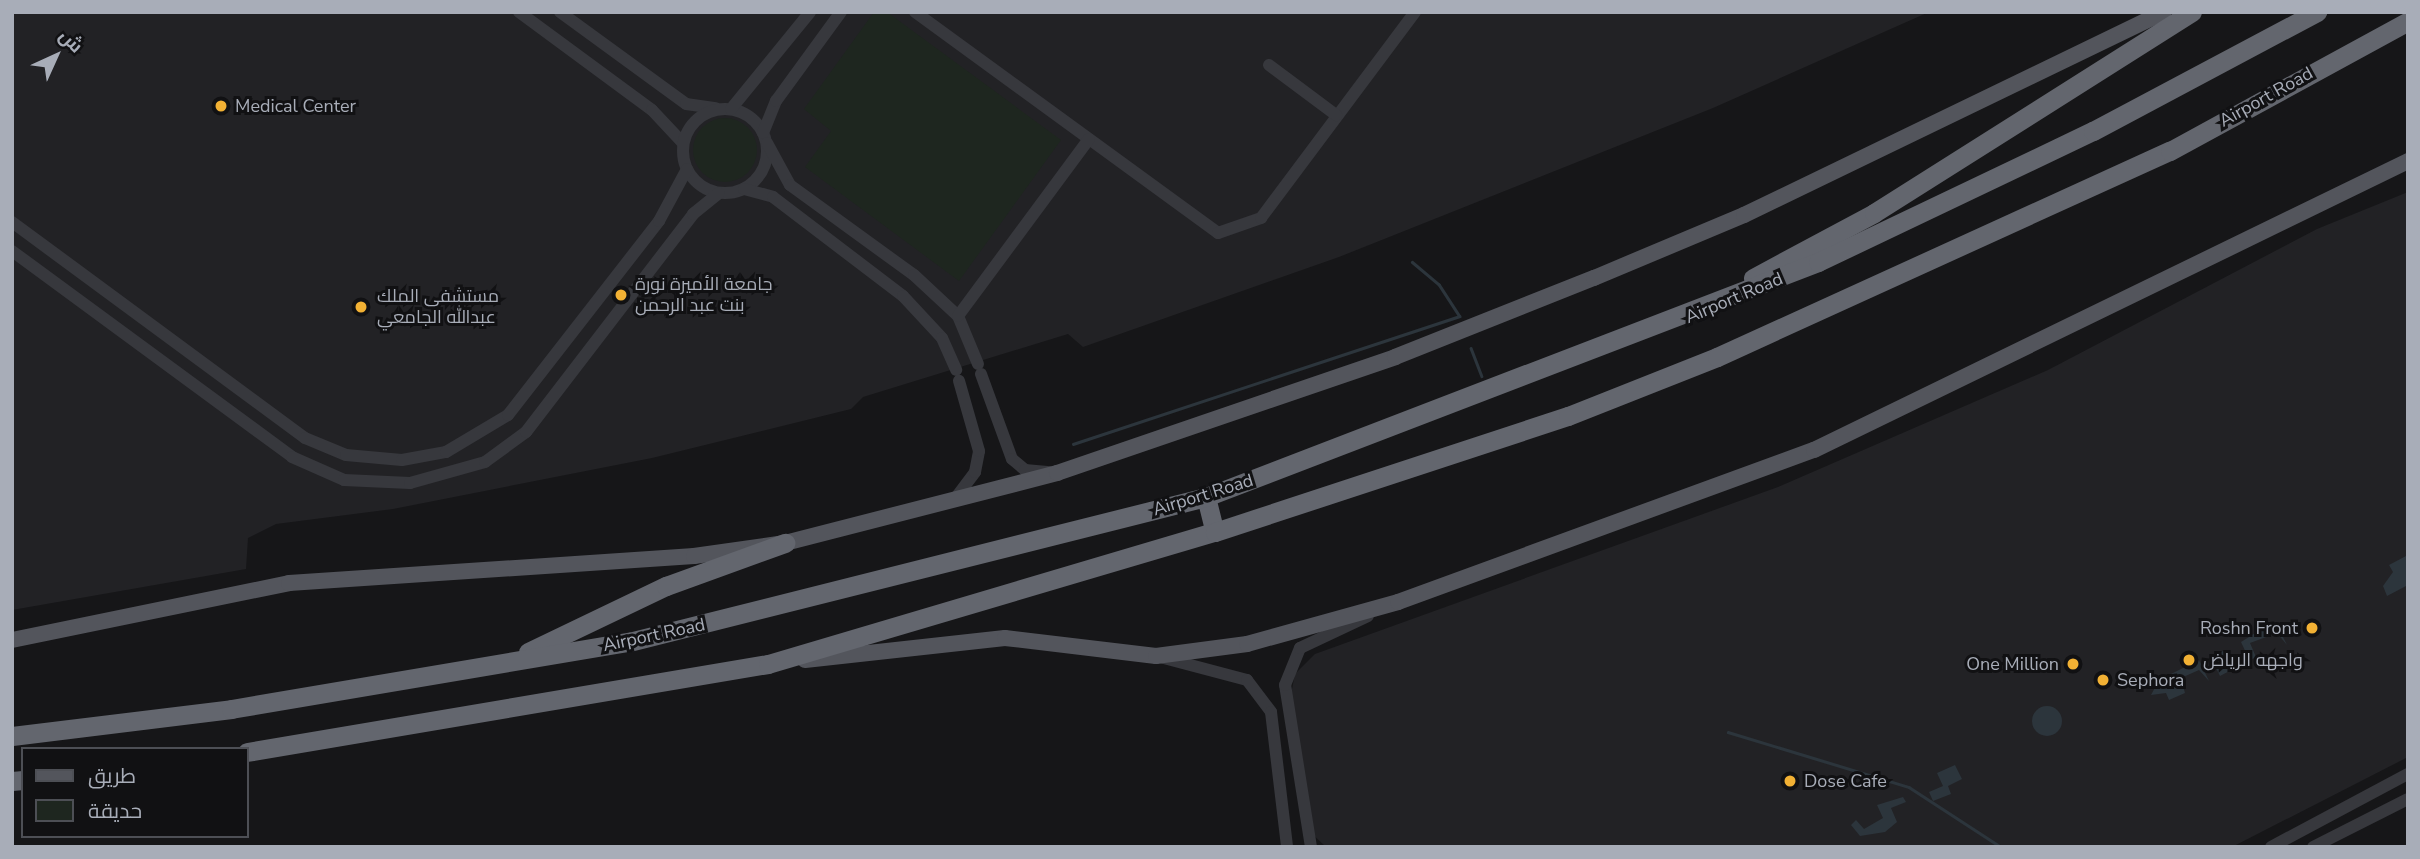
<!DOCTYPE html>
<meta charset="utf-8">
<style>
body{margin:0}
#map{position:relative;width:2420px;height:859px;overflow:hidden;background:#161618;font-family:"Nunito Sans",Cairo,sans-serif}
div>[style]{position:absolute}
.built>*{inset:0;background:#222225}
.green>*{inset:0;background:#1e261f}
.round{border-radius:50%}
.water>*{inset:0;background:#2c353c}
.stream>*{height:2.5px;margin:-1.25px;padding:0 1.25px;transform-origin:1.25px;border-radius:1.25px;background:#2c353c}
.minor>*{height:12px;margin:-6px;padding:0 6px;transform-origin:6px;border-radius:6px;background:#37383d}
.minor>.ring{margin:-6px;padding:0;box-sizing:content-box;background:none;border:12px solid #37383d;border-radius:50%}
.major>*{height:16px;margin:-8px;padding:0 8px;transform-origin:8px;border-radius:8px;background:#53555c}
.highway>*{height:19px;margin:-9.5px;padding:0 9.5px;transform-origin:9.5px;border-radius:9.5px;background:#63666e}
.dots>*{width:19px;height:19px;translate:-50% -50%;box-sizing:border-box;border:4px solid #111113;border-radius:50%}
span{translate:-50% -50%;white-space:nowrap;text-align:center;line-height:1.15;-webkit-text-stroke:6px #111113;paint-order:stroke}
.street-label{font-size:18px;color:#a8adb8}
.poi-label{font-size:18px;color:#a8adb8}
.left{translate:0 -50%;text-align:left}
.right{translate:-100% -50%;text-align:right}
.frame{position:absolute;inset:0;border:14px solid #a8adb8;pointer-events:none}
.legend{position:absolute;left:21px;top:747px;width:228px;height:91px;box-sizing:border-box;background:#111113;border:2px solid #4d4f55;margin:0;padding:9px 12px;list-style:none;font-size:21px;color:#a8adb8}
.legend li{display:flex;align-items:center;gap:14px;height:35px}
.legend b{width:35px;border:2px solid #4d4f55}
.north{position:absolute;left:21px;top:21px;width:70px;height:70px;-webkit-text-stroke:5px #111113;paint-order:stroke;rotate:45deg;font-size:19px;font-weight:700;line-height:28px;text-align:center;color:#a8adb8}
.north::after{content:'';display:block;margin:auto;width:24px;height:32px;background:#a8adb8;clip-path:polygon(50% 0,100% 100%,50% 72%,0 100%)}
</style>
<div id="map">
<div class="built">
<div style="clip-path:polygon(12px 12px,1929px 12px,1713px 108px,1339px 257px,1083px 347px,1068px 334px,863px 397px,851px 409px,652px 458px,393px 509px,276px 524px,248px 538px,246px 569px,12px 610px)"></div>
<div style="clip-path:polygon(2408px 192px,2408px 757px,2232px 847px,1326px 847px,1309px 831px,1291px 694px,1295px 674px,1315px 654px,1778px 487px,2048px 370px,2317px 229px)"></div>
</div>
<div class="green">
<div style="clip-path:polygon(874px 12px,887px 12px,1061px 140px,959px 281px,805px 167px,831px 131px,804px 109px)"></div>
<div class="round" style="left:693px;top:118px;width:64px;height:64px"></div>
</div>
<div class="water">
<div style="clip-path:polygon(2406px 556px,2408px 585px,2387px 596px,2383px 586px,2393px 572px,2389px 565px)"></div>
<div style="clip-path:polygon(2268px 625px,2277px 625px,2287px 645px,2277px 633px,2250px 643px,2256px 657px,2220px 676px,2211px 658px,2223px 651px,2230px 665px,2248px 657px,2241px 642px)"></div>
<div style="clip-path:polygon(2199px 660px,2209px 681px,2199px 670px,2181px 678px,2185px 693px,2169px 700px,2166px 693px,2151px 695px,2159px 680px)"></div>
<div class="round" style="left:2032px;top:706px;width:30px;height:30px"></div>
<div style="clip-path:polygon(1955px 765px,1962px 779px,1948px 786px,1951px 794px,1933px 801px,1929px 792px,1943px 786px,1937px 773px)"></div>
<div style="clip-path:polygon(1903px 797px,1906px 802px,1891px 808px,1897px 822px,1885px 832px,1860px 836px,1851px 825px,1856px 820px,1864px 829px,1883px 818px,1877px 805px)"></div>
</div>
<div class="stream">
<div style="left:1471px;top:348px;width:30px;rotate:69deg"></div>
<div style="left:1073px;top:444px;width:407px;rotate:-18.3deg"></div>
<div style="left:1459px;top:316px;width:37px;rotate:-123deg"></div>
<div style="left:1439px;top:285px;width:35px;rotate:-140deg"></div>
<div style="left:1728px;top:732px;width:189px;rotate:16.9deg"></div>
<div style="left:1909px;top:787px;width:110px;rotate:33.1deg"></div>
</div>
<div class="minor">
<div style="left:519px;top:12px;width:165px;rotate:36.4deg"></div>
<div style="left:652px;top:110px;width:45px;rotate:46.8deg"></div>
<div style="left:560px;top:12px;width:156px;rotate:36.1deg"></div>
<div style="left:686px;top:104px;width:30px;rotate:8deg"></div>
<div style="left:915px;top:12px;width:375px;rotate:36.1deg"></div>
<div style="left:1218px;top:233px;width:46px;rotate:-19.2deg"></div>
<div style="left:1261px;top:218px;width:257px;rotate:-53.2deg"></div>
<div style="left:1269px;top:65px;width:84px;rotate:36.7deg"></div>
<div class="ring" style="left:683px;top:109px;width:72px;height:72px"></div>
<div style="left:731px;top:109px;width:125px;rotate:-50.8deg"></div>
<div style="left:763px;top:133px;width:35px;rotate:-68deg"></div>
<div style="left:776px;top:101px;width:110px;rotate:-53.9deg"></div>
<div style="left:767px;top:143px;width:48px;rotate:61.3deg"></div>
<div style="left:790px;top:185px;width:153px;rotate:36deg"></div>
<div style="left:914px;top:275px;width:60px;rotate:43deg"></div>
<div style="left:958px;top:316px;width:52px;rotate:67.4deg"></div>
<div style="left:744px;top:189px;width:30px;rotate:15deg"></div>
<div style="left:773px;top:197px;width:163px;rotate:37.3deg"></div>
<div style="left:903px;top:296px;width:57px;rotate:47.1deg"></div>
<div style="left:942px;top:338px;width:35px;rotate:66deg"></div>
<div style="left:12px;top:222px;width:364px;rotate:36.4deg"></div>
<div style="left:305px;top:438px;width:44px;rotate:22.5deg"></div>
<div style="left:346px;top:455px;width:56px;rotate:5.1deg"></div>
<div style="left:402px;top:460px;width:45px;rotate:-10.3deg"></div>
<div style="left:446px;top:452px;width:72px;rotate:-30.8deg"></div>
<div style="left:508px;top:415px;width:246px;rotate:-52.1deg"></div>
<div style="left:659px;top:221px;width:59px;rotate:-61.7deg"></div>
<div style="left:12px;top:251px;width:348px;rotate:36.3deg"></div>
<div style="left:292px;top:457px;width:57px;rotate:23.9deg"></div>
<div style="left:344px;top:480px;width:66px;rotate:2.6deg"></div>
<div style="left:410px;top:483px;width:78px;rotate:-15.6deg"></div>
<div style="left:485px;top:462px;width:51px;rotate:-36.2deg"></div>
<div style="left:526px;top:432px;width:275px;rotate:-52.5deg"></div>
<div style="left:693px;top:214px;width:33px;rotate:-39deg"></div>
<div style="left:958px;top:316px;width:220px;rotate:-53.5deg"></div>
<div style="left:981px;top:374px;width:90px;rotate:70deg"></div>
<div style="left:1012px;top:459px;width:17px;rotate:40deg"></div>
<div style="left:1025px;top:470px;width:25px;rotate:5deg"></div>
<div style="left:954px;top:500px;width:35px;rotate:-53deg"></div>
<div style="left:975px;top:472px;width:21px;rotate:-79deg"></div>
<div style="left:979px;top:451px;width:73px;rotate:-105.9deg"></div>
<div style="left:1160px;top:657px;width:90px;rotate:14.8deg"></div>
<div style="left:1247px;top:680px;width:40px;rotate:53deg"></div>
<div style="left:1271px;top:712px;width:136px;rotate:83.2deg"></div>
<div style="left:1311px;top:847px;width:164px;rotate:-99.1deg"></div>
<div style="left:1285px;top:685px;width:40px;rotate:-68deg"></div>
<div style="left:1300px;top:648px;width:75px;rotate:-25.2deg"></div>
<div style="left:2271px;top:847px;width:155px;rotate:-28.1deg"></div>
<div style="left:2313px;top:847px;width:106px;rotate:-26.8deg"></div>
</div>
<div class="major">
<div style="left:12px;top:640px;width:283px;rotate:-11.6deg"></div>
<div style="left:289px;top:583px;width:406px;rotate:-3.8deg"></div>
<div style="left:694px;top:556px;width:92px;rotate:-8.1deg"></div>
<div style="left:785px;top:543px;width:281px;rotate:-14.4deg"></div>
<div style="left:1057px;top:473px;width:357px;rotate:-18.9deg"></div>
<div style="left:1395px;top:357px;width:214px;rotate:-21.7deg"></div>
<div style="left:1594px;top:278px;width:163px;rotate:-22.8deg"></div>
<div style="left:1744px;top:215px;width:466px;rotate:-25.8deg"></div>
<div style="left:805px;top:660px;width:201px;rotate:-6.3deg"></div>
<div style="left:1005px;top:638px;width:152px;rotate:6.8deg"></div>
<div style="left:1156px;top:656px;width:92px;rotate:-7.5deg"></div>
<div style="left:1247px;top:644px;width:157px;rotate:-15.5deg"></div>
<div style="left:1398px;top:602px;width:443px;rotate:-20.1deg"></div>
<div style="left:1814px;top:450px;width:661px;rotate:-25.94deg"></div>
</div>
<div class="highway">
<div style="left:1753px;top:278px;width:137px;rotate:-28.2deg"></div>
<div style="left:1874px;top:213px;width:376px;rotate:-32.3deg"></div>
<div style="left:1206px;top:497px;width:36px;rotate:76deg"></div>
<div style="left:528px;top:652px;width:153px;rotate:-25.6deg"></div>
<div style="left:666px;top:586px;width:127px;rotate:-19.9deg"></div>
<div style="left:12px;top:736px;width:221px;rotate:-7deg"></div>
<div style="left:231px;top:709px;width:404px;rotate:-9.6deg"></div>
<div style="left:629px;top:642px;width:595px;rotate:-14.11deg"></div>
<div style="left:1206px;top:497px;width:656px;rotate:-21.01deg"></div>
<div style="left:1818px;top:262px;width:305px;rotate:-25.5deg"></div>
<div style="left:2093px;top:131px;width:254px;rotate:-28deg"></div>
<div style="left:247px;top:752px;width:528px;rotate:-9.59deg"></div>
<div style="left:768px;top:664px;width:466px;rotate:-16.5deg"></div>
<div style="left:1215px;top:532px;width:372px;rotate:-18.2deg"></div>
<div style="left:1568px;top:416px;width:160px;rotate:-21.6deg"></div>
<div style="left:1717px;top:357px;width:498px;rotate:-24.5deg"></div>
<div style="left:2170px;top:151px;width:271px;rotate:-28.6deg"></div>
<div style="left:12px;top:781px;width:11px;rotate:-5deg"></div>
</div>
<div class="dots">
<div style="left:221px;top:106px;background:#f2b134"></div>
<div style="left:621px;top:295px;background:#f2b134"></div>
<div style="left:361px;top:307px;background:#f2b134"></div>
<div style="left:2312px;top:628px;background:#f2b134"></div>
<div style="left:2189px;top:660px;background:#f2b134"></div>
<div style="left:2073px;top:664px;background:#f2b134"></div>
<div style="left:2103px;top:680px;background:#f2b134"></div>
<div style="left:1790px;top:781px;background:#f2b134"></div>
</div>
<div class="street-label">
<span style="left:2266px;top:97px;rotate:-29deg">Airport Road</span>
<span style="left:1734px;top:298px;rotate:-23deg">Airport Road</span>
<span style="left:1203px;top:495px;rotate:-17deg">Airport Road</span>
<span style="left:654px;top:635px;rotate:-12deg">Airport Road</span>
</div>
<div class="poi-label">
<span class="left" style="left:235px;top:106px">Medical Center</span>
<span class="left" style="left:635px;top:295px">جامعة الأميرة نورة<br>بنت عبد الرحمن</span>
<span class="left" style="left:377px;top:307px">مستشفى الملك<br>عبدالله الجامعي</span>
<span class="right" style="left:2298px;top:628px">Roshn Front</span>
<span class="left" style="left:2203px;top:660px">واجهه الرياض</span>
<span class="right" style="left:2059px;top:664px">One Million</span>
<span class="left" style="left:2117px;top:680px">Sephora</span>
<span class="left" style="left:1804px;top:781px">Dose Cafe</span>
</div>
<div class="frame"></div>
<ul class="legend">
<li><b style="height:9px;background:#53555c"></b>طريق</li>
<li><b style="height:19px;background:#1e261f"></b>حديقة</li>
</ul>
<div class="north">ش</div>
</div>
